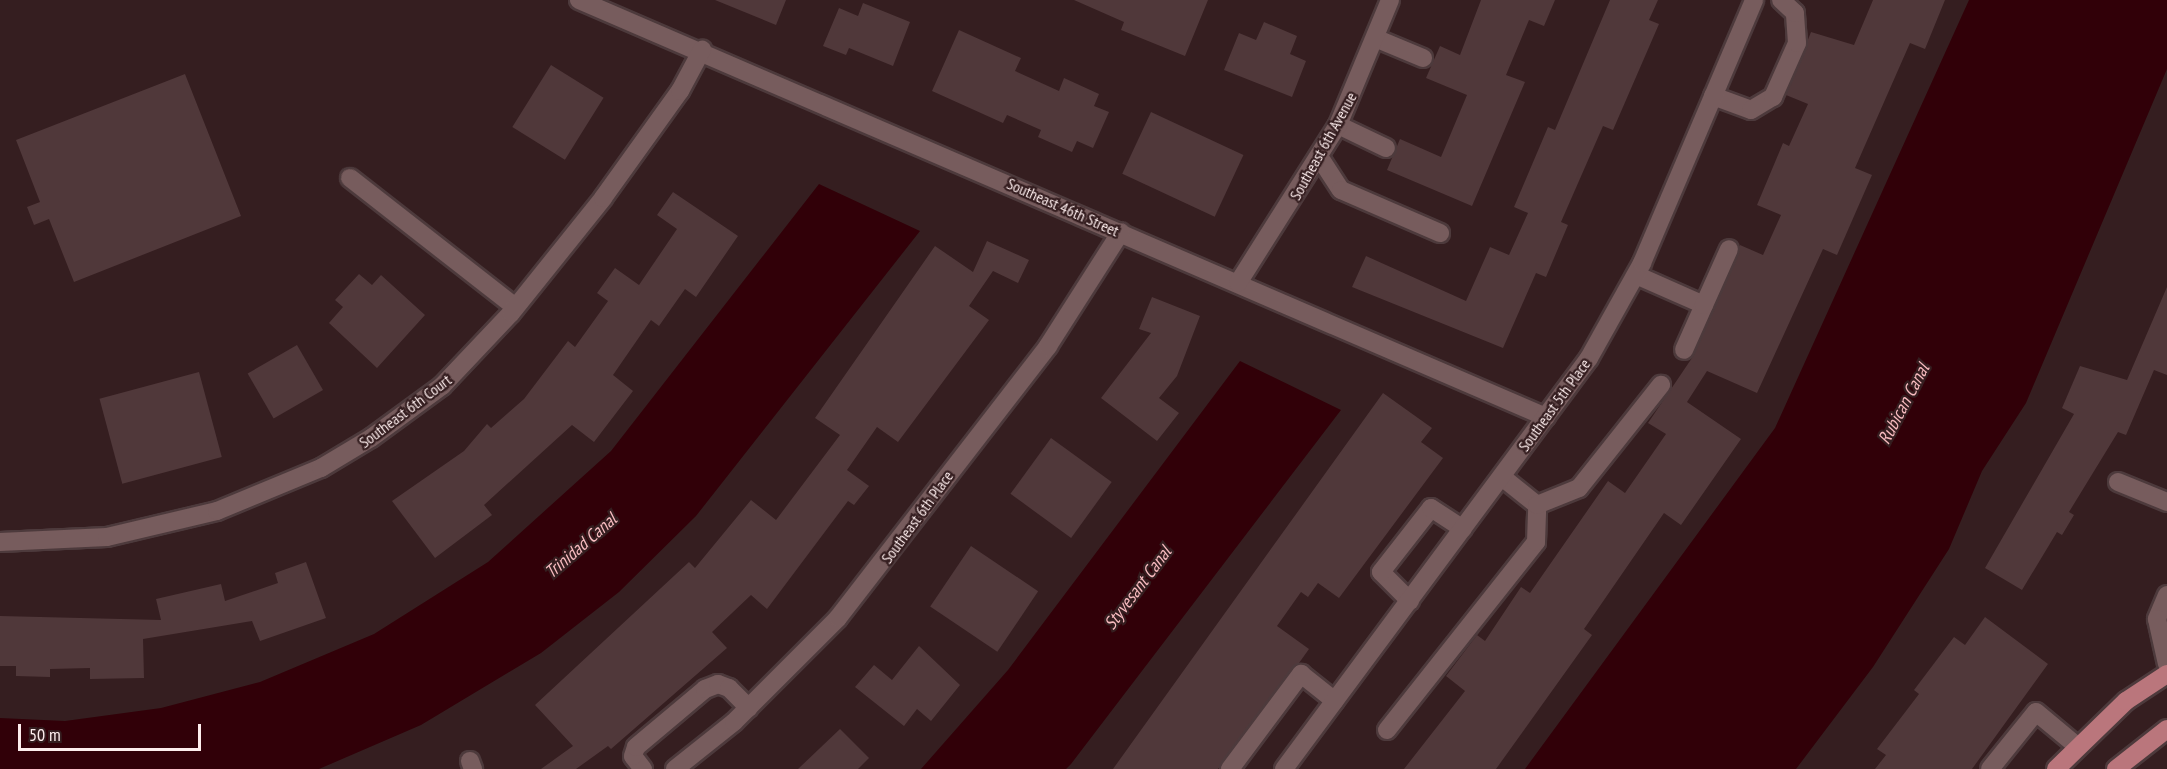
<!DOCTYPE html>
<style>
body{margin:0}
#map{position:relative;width:2167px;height:769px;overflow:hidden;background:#351e20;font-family:"PT Sans Narrow",sans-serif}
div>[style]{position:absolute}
.water>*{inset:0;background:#310008}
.building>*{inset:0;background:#50383a;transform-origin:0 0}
.roads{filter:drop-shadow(2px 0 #4d3a3c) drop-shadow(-2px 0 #4d3a3c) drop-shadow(0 2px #4d3a3c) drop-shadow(0 -2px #4d3a3c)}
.minor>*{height:18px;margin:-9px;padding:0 9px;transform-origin:9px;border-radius:9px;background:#775c5d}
.major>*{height:18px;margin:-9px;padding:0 9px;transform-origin:9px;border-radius:9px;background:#ba767c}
span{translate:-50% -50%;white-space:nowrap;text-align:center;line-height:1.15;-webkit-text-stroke:4.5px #351e20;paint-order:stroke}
.street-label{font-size:16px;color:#fdeded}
.water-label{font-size:18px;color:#f7bbbf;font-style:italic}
.scale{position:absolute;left:18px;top:724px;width:183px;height:27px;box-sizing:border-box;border:3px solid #fdeded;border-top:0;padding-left:8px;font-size:18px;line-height:21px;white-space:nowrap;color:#fdeded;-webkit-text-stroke:4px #351e20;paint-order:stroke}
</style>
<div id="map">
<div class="water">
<div style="clip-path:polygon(1969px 0,2167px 0,2167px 69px,2026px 403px,1982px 471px,1949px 549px,1873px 667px,1796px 769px,1525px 769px,1775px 428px)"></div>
<div style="clip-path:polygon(819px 184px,920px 231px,696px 516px,619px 592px,541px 653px,421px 725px,319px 769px,0 769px,0 718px,65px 721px,161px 708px,260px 682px,374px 634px,488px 562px,611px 451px)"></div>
<div style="clip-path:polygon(1240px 361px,1341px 410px,1071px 764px,1066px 769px,921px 769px,1008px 670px)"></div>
</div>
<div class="building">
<div style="clip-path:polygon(715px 0,786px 0,776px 25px)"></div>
<div style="clip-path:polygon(1074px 0,1208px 0,1185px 56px,1121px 30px,1124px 22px)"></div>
<div style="clip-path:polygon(1481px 0,1555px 0,1544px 26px,1529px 20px,1506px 75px,1525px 82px,1472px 206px,1387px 170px,1400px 139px,1441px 157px,1467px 95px,1426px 78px,1440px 46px,1460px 55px)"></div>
<div style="clip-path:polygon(1610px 0,1658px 0,1649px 20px,1659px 24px,1613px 130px,1603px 126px,1561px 222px,1568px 225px,1546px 277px,1536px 273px,1503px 348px,1352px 287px,1366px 256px,1466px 301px,1490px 247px,1509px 255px,1528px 213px,1514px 207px,1548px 127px,1555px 130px)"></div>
<div style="clip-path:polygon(1873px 0,1945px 0,1925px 49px,1910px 43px,1855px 168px,1872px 175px,1837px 255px,1823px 249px,1757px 393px,1707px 371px,1687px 402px,1741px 439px,1681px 525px,1664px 513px,1584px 629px,1592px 635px,1496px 769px,1404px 769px,1465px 691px,1446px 676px,1477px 635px,1485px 641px,1521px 587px,1530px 593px,1608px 481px,1625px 493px,1666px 434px,1648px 423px,1694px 355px,1740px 245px,1763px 255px,1781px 215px,1757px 205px,1783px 143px,1789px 146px,1808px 104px,1786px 95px,1811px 32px,1854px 45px)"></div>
<div style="clip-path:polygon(863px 3px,910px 22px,893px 66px,849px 48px,846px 55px,823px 46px,839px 8px,858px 16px)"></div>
<div style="clip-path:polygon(1264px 22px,1297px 36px,1290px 54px,1306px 61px,1292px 97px,1224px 70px,1239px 33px,1256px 40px)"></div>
<div style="clip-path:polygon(959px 30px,1021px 58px,1015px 71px,1059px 91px,1064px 78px,1099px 94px,1094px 106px,1109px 112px,1093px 148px,1077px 141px,1072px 152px,1038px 137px,1041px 130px,1007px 115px,1003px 123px,932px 91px)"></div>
<div style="left:551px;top:65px;width:62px;height:73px;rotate:32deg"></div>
<div style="clip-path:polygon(185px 74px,241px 216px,74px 282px,49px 219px,34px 225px,27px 207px,40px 202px,16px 140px)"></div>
<div style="left:1151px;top:112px;width:102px;height:68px;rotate:25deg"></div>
<div style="clip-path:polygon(673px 192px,738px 236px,696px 297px,685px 289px,659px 326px,651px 320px,613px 375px,633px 391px,594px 442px,572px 425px,484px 505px,492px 515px,435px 558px,392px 501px,464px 451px,487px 424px,491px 428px,524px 399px,568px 341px,575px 347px,608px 301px,597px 293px,615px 268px,639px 285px,677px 229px,657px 215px)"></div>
<div style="clip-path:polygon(987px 241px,1029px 260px,1018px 283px,993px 271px,969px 306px,989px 320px,898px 442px,877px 427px,847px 470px,869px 486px,854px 505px,848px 501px,767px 609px,751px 595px,712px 632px,727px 648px,611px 749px,608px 746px,576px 769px,541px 769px,573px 746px,535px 705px,689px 562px,695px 568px,751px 500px,776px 520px,840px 435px,815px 418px,935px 246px,973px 272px)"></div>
<div style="clip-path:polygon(359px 274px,372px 285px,381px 275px,425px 315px,377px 368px,329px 323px,343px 307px,335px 300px)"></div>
<div style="clip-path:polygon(2167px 287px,2167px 375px,2154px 370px,2126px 435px,2118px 432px,2069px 512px,2074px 515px,2062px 535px,2057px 532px,2022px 590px,1985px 568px,2074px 414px,2062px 408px,2080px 366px,2127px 380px)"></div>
<div style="clip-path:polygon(1152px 297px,1200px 316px,1177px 376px,1159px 398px,1179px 413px,1157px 441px,1101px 398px,1151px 333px,1139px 329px)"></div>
<div style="left:297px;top:345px;width:52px;height:57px;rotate:60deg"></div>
<div style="left:199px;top:372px;width:88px;height:103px;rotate:75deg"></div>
<div style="clip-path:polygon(1383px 393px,1432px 428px,1421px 442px,1443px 458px,1339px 598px,1318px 583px,1308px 597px,1301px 592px,1277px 626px,1309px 649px,1299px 663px,1218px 769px,1113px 769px)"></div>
<div style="left:1051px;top:438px;width:75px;height:69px;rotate:36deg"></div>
<div style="left:971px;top:546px;width:81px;height:73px;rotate:34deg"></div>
<div style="clip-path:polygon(306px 562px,326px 618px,260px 641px,252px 621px,143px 639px,144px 678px,90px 679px,90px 668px,50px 669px,50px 677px,16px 676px,16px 666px,0 666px,0 616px,161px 620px,156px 599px,221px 584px,225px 601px,278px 583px,275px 573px)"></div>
<div style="clip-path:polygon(1985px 617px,2048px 664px,1972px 769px,1875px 769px,1886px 755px,1877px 749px,1919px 694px,1914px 690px,1954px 637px,1965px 645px)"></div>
<div style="clip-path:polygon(919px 646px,960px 685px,931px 721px,917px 709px,904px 726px,855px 687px,874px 665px,892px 680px)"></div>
<div style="clip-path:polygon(840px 729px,869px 758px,858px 769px,798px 769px)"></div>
</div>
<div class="roads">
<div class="minor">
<div style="left:579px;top:0;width:1053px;rotate:23.33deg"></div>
<div style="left:1375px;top:38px;width:52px;rotate:22.6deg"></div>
<div style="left:1713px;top:96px;width:40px;rotate:20.2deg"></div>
<div style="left:1751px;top:110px;width:26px;rotate:-31deg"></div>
<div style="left:1773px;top:97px;width:59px;rotate:-66deg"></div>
<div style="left:1797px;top:43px;width:30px;rotate:-94deg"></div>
<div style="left:1795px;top:13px;width:19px;rotate:-137deg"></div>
<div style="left:1338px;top:125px;width:53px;rotate:25.6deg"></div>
<div style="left:1320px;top:158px;width:38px;rotate:57deg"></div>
<div style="left:1341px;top:190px;width:108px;rotate:23.5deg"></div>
<div style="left:350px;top:178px;width:209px;rotate:38deg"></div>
<div style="left:1636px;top:275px;width:74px;rotate:23.8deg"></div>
<div style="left:1704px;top:305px;width:49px;rotate:114deg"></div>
<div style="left:1238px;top:283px;width:187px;rotate:-57.7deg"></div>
<div style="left:1338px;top:125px;width:135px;rotate:-67.4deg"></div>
<div style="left:1704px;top:305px;width:61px;rotate:-65.9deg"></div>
<div style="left:1502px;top:477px;width:45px;rotate:38.7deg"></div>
<div style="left:2118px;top:482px;width:53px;rotate:22.2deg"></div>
<div style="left:0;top:542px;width:107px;rotate:-2.7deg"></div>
<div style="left:107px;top:537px;width:113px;rotate:-13.3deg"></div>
<div style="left:217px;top:511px;width:113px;rotate:-22.5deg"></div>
<div style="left:321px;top:468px;width:58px;rotate:-31deg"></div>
<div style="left:371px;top:438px;width:88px;rotate:-36.2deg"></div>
<div style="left:442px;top:386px;width:100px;rotate:-46.6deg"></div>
<div style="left:511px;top:313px;width:147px;rotate:-51.3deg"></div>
<div style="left:603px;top:198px;width:132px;rotate:-54.3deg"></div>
<div style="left:680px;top:91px;width:47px;rotate:-61.8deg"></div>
<div style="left:2167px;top:595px;width:26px;rotate:113deg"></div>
<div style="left:2157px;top:619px;width:46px;rotate:77.5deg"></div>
<div style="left:1410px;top:601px;width:41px;rotate:-135deg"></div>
<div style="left:1381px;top:572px;width:81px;rotate:-52deg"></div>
<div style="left:1431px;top:508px;width:38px;rotate:33deg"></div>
<div style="left:1387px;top:730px;width:240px;rotate:-51.6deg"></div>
<div style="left:1536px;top:542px;width:37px;rotate:-88deg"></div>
<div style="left:1537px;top:505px;width:45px;rotate:-22deg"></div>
<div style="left:1579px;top:488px;width:132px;rotate:-51.5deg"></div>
<div style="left:470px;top:761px;width:9px;rotate:69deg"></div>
<div style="left:643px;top:769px;width:16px;rotate:-128deg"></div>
<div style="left:633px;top:756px;width:9px;rotate:-72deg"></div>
<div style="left:636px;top:747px;width:90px;rotate:-40deg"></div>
<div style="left:705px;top:689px;width:14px;rotate:-21deg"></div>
<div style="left:718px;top:684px;width:12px;rotate:20deg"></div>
<div style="left:729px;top:688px;width:28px;rotate:45deg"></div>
<div style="left:675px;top:769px;width:75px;rotate:-38.5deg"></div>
<div style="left:734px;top:722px;width:147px;rotate:-45deg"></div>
<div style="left:838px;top:618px;width:344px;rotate:-52.3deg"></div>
<div style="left:1048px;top:346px;width:135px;rotate:-57.4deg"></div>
<div style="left:1230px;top:769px;width:119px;rotate:-53.2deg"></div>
<div style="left:1301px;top:674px;width:43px;rotate:38.5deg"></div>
<div style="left:1284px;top:769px;width:512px;rotate:-53.42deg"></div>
<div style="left:1589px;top:358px;width:109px;rotate:-60.8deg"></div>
<div style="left:1642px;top:263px;width:286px;rotate:-66.9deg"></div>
<div style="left:1990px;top:769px;width:73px;rotate:-51.1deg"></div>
<div style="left:2036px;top:712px;width:53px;rotate:39.7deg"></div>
</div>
<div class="major">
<div style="left:2056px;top:769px;width:98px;rotate:-44.2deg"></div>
<div style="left:2126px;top:701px;width:49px;rotate:-33.4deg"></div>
<div style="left:2116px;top:769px;width:65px;rotate:-38.1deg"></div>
</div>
</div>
<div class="street-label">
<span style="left:1323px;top:146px;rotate:-61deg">Southeast 6th Avenue</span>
<span style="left:1063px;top:207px;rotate:24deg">Southeast 46th Street</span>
<span style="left:1554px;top:405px;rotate:-54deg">Southeast 5th Place</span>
<span style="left:405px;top:411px;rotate:-37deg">Southeast 6th Court</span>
<span style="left:917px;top:517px;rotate:-54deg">Southeast 6th Place</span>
</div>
<div class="water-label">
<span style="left:1904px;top:404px;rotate:-62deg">Rubican Canal</span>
<span style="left:581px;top:546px;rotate:-41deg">Trinidad Canal</span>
<span style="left:1138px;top:588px;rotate:-53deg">Styvesant Canal</span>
</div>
<div class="scale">50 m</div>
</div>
